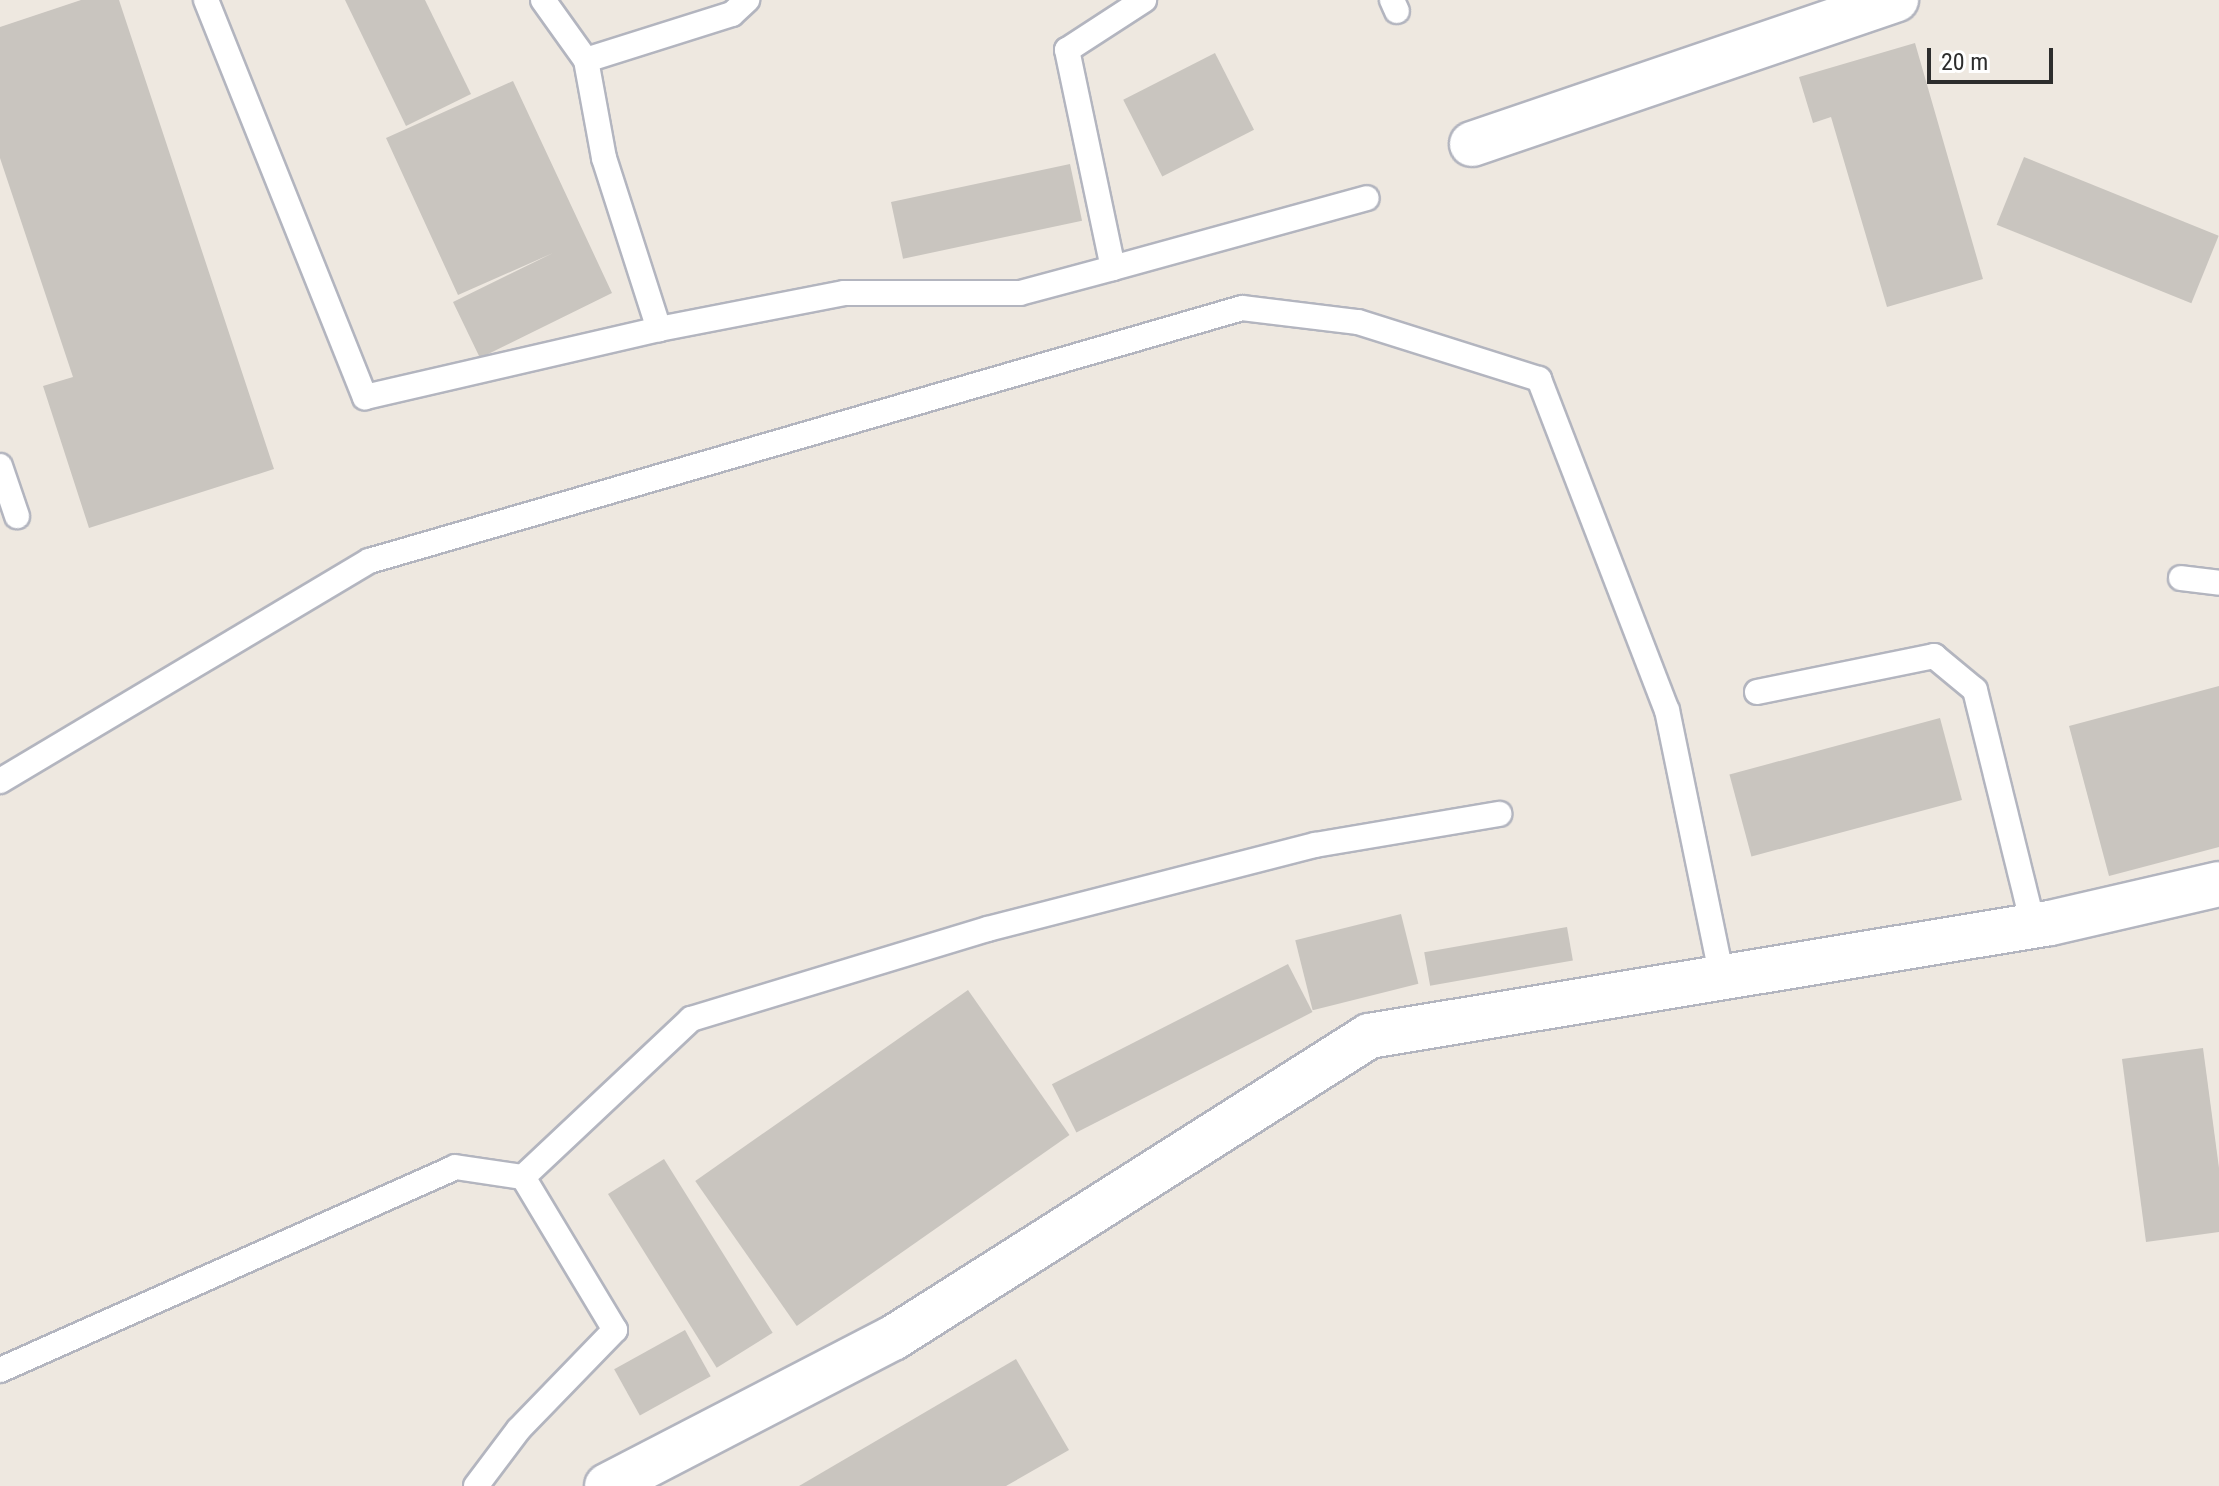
<!DOCTYPE html>
<style>
body{margin:0}
#map{position:relative;width:2219px;height:1486px;overflow:hidden;background:#eee8e0;font-family:"Roboto Condensed",sans-serif}
div>[style]{position:absolute}
.building>*{inset:0;background:#c9c5bf;transform-origin:0 0}
.roads{filter:drop-shadow(2px 0 #b3b5bf) drop-shadow(-2px 0 #b3b5bf) drop-shadow(0 2px #b3b5bf) drop-shadow(0 -2px #b3b5bf)}
.lane>*{height:24px;margin:-12px;padding:0 12px;transform-origin:12px;border-radius:12px;background:#fff}
.street>*{height:44px;margin:-22px;padding:0 22px;transform-origin:22px;border-radius:22px;background:#fff}
span{translate:-50% -50%;white-space:nowrap;text-align:center;line-height:1.15;-webkit-text-stroke:6px #fff;paint-order:stroke}
.scale{position:absolute;left:1927px;top:48px;width:126px;height:36px;box-sizing:border-box;border:4px solid #2d2d2d;border-top:0;padding-left:10px;font-size:24px;line-height:28px;white-space:nowrap;color:#2d2d2d;-webkit-text-stroke:6px #fff;paint-order:stroke}
</style>
<div id="map">
<div class="building">
<div style="clip-path:polygon(81px 0,119px 0,274px 469px,89px 528px,43px 386px,73px 377px,0 158px,0 27px)"></div>
<div style="clip-path:polygon(345px 0,425px 0,471px 94px,406px 126px)"></div>
<div style="clip-path:polygon(1915px 43px,1983px 279px,1887px 307px,1831px 117px,1813px 123px,1799px 77px)"></div>
<div style="left:1215px;top:53px;width:86px;height:103px;rotate:63deg"></div>
<div style="clip-path:polygon(513px 81px,612px 293px,480px 358px,453px 302px,553px 253px,458px 295px,386px 138px)"></div>
<div style="left:2024px;top:157px;width:210px;height:73px;rotate:22deg"></div>
<div style="left:1070px;top:164px;width:58px;height:183px;rotate:78deg"></div>
<div style="clip-path:polygon(2219px 686px,2219px 847px,2109px 876px,2069px 726px)"></div>
<div style="left:1940px;top:718px;width:85px;height:218px;rotate:75deg"></div>
<div style="left:1401px;top:914px;width:72px;height:109px;rotate:76deg"></div>
<div style="left:1567px;top:927px;width:34px;height:145px;rotate:80deg"></div>
<div style="left:1288px;top:964px;width:54px;height:265px;rotate:63deg"></div>
<div style="left:968px;top:990px;width:177px;height:333px;rotate:55deg"></div>
<div style="clip-path:polygon(2203px 1048px,2219px 1168px,2219px 1232px,2146px 1242px,2122px 1059px)"></div>
<div style="left:664px;top:1159px;width:205px;height:66px;rotate:58deg"></div>
<div style="left:685px;top:1330px;width:53px;height:81px;rotate:61deg"></div>
<div style="clip-path:polygon(1016px 1359px,1069px 1450px,1006px 1486px,799px 1486px)"></div>
</div>
<div class="roads">
<div class="lane">
<div style="left:206px;top:0;width:428px;rotate:68.2deg"></div>
<div style="left:365px;top:397px;width:302px;rotate:-13deg"></div>
<div style="left:659px;top:329px;width:188px;rotate:-11deg"></div>
<div style="left:844px;top:293px;width:176px"></div>
<div style="left:1020px;top:293px;width:96px;rotate:-15deg"></div>
<div style="left:1113px;top:268px;width:223px;rotate:-101.9deg"></div>
<div style="left:1067px;top:50px;width:92px;rotate:-33deg"></div>
<div style="left:543px;top:0;width:74px;rotate:54.4deg"></div>
<div style="left:586px;top:60px;width:153px;rotate:-17.5deg"></div>
<div style="left:732px;top:14px;width:21px;rotate:-43deg"></div>
<div style="left:1392px;top:0;width:12px;rotate:66deg"></div>
<div style="left:586px;top:60px;width:100px;rotate:79.6deg"></div>
<div style="left:604px;top:158px;width:180px;rotate:72.2deg"></div>
<div style="left:1113px;top:268px;width:263px;rotate:-15.4deg"></div>
<div style="left:0;top:466px;width:53px;rotate:71.2deg"></div>
<div style="left:2181px;top:578px;width:38px;rotate:7deg"></div>
<div style="left:1757px;top:692px;width:181px;rotate:-11.5deg"></div>
<div style="left:1934px;top:656px;width:53px;rotate:39.7deg"></div>
<div style="left:1975px;top:690px;width:242px;rotate:76.1deg"></div>
<div style="left:0;top:781px;width:430px;rotate:-30.8deg"></div>
<div style="left:369px;top:561px;width:909px;rotate:-16.16deg"></div>
<div style="left:1242px;top:308px;width:117px;rotate:6.9deg"></div>
<div style="left:1358px;top:322px;width:190px;rotate:17.5deg"></div>
<div style="left:1539px;top:379px;width:355px;rotate:68.9deg"></div>
<div style="left:1667px;top:710px;width:273px;rotate:78.4deg"></div>
<div style="left:0;top:1370px;width:498px;rotate:-24deg"></div>
<div style="left:455px;top:1167px;width:69px;rotate:8.4deg"></div>
<div style="left:523px;top:1177px;width:231px;rotate:-43.2deg"></div>
<div style="left:691px;top:1019px;width:310px;rotate:-16.9deg"></div>
<div style="left:988px;top:929px;width:338px;rotate:-14.4deg"></div>
<div style="left:1315px;top:845px;width:187px;rotate:-9.6deg"></div>
<div style="left:476px;top:1486px;width:71px;rotate:-53deg"></div>
<div style="left:519px;top:1429px;width:138px;rotate:-45.9deg"></div>
<div style="left:615px;top:1330px;width:179px;rotate:-121deg"></div>
</div>
<div class="street">
<div style="left:1472px;top:144px;width:448px;rotate:-18.8deg"></div>
<div style="left:607px;top:1486px;width:322px;rotate:-27.4deg"></div>
<div style="left:893px;top:1338px;width:564px;rotate:-32.39deg"></div>
<div style="left:1369px;top:1036px;width:690px;rotate:-9.42deg"></div>
<div style="left:2050px;top:923px;width:173px;rotate:-13deg"></div>
</div>
</div>
<div class="scale">20 m</div>
</div>
